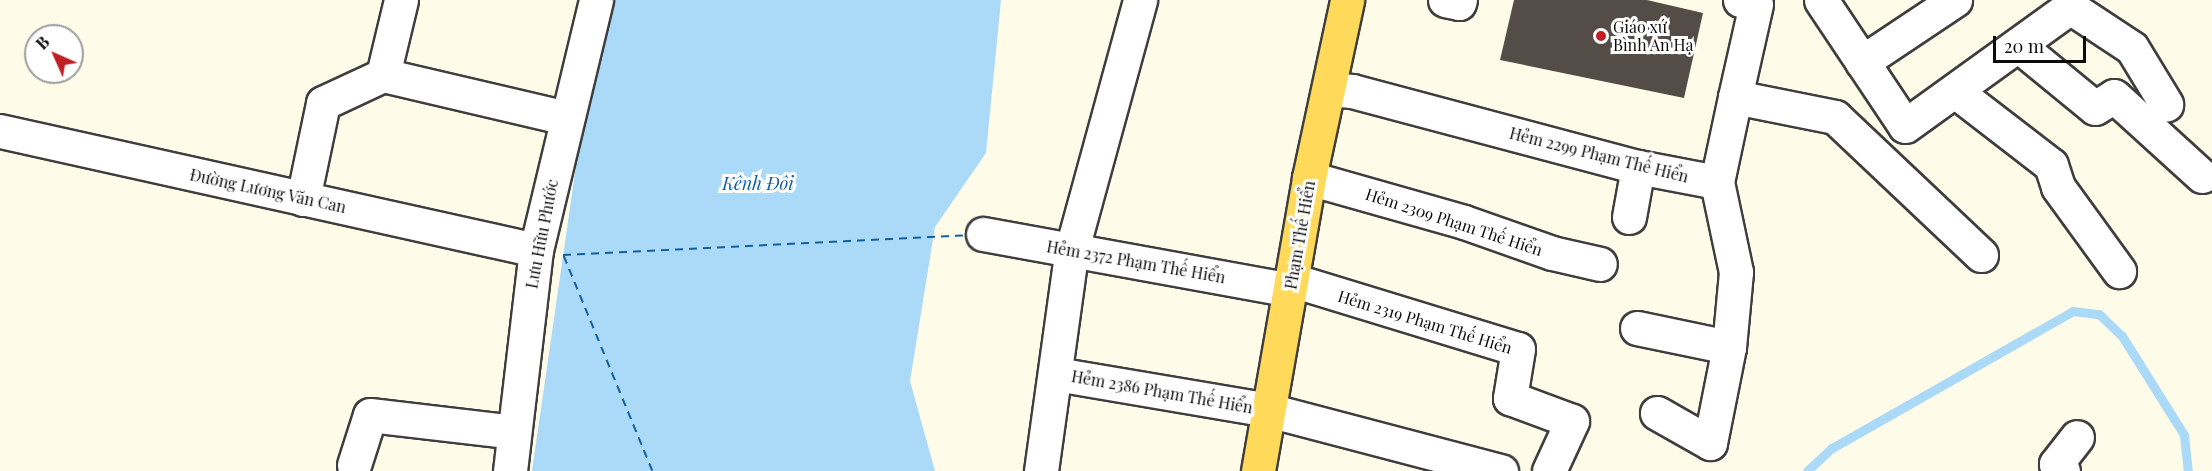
<!DOCTYPE html>
<meta charset="utf-8">
<style>
body{margin:0}
#map{position:relative;width:2212px;height:471px;overflow:hidden;background:#fffbe9;font-family:"Playfair Display",serif}
div>[style]{position:absolute}
.water>*{inset:0;background:#abdaf8}
.stream>*{height:9px;margin:-4.5px;padding:0 4.5px;transform-origin:4.5px;border-radius:4.5px;background:#abdaf8}
.ferry>*{height:1.5px;margin-top:-0.75px;transform-origin:0;background:repeating-linear-gradient(90deg,#115fa0 0 8px,transparent 0 14px)}
.building>*{inset:0;background:#544c47}
.roads{filter:drop-shadow(2px 0 #3e3e3e) drop-shadow(-2px 0 #3e3e3e) drop-shadow(0 2px #3e3e3e) drop-shadow(0 -2px #3e3e3e)}
.minor>*{height:33px;margin:-16.5px;padding:0 16.5px;transform-origin:16.5px;border-radius:16.5px;background:#fff}
.major>*{height:33px;margin:-16.5px;padding:0 16.5px;transform-origin:16.5px;border-radius:16.5px;background:#fed95a}
.dots>*{width:16px;height:16px;translate:-50% -50%;box-sizing:border-box;border:3px solid #fff;border-radius:50%}
span{translate:-50% -50%;white-space:nowrap;text-align:center;line-height:1.15;-webkit-text-stroke:6px #fff;paint-order:stroke}
.poi-label{font-size:16px;color:#0b0b0b}
.left{translate:0 -50%;text-align:left}
.street-label{font-size:16px;color:#0b0b0b}
.water-label{font-size:18px;color:#115fa0;font-style:italic}
.north{position:absolute;left:24px;top:24px;width:60px;height:60px;box-sizing:border-box;background:#fff;border:2px solid #9d9d9d;border-radius:50%;rotate:315deg;font-size:16px;font-weight:700;line-height:24px;text-align:center;color:#0b0b0b}
.north::after{content:'';display:block;margin:auto;width:21px;height:27px;background:#bf1f24;clip-path:polygon(50% 0,100% 100%,50% 72%,0 100%)}
.scale{position:absolute;left:1993px;top:36px;width:93px;height:27px;box-sizing:border-box;border:3px solid #0b0b0b;border-top:0;padding-left:8px;font-size:18px;line-height:21px;white-space:nowrap;color:#0b0b0b;-webkit-text-stroke:4px #fff;paint-order:stroke}
</style>
<div id="map">
<div class="water">
<div style="clip-path:polygon(613px 0,1001px 0,986px 153px,935px 227px,910px 381px,935px 471px,532px 471px,578px 152px)"></div>
</div>
<div class="stream">
<div style="left:1807px;top:471px;width:34px;rotate:-43deg"></div>
<div style="left:1832px;top:448px;width:277px;rotate:-29.6deg"></div>
<div style="left:2073px;top:311px;width:26px;rotate:7deg"></div>
<div style="left:2099px;top:314px;width:32px;rotate:44deg"></div>
<div style="left:2122px;top:336px;width:117px;rotate:57.9deg"></div>
<div style="left:2184px;top:435px;width:36px;rotate:84deg"></div>
</div>
<div class="ferry">
<div style="left:652px;top:471px;width:234px;rotate:-112.4deg"></div>
<div style="left:563px;top:255px;width:404px;rotate:-2.8deg"></div>
</div>
<div class="building">
<div style="clip-path:polygon(1514px 0,1647px 0,1703px 13px,1684px 98px,1500px 60px)"></div>
</div>
<div class="roads">
<div class="minor">
<div style="left:1445px;top:0;width:14px;rotate:12deg"></div>
<div style="left:1459px;top:3px;width:3px;rotate:-72deg"></div>
<div style="left:1740px;top:0;width:16px;rotate:14deg"></div>
<div style="left:1756px;top:4px;width:95px;rotate:102.7deg"></div>
<div style="left:1735px;top:97px;width:102px;rotate:11.3deg"></div>
<div style="left:1835px;top:117px;width:201px;rotate:43.4deg"></div>
<div style="left:1821px;top:0;width:151px;rotate:56.3deg"></div>
<div style="left:1905px;top:126px;width:203px;rotate:-35.8deg"></div>
<div style="left:2070px;top:7px;width:74px;rotate:33.5deg"></div>
<div style="left:2132px;top:48px;width:66px;rotate:58.7deg"></div>
<div style="left:2018px;top:45px;width:99px;rotate:39.3deg"></div>
<div style="left:2095px;top:108px;width:22px;rotate:-32deg"></div>
<div style="left:2114px;top:96px;width:119px;rotate:42.3deg"></div>
<div style="left:1862px;top:62px;width:112px;rotate:-33.7deg"></div>
<div style="left:383px;top:75px;width:189px;rotate:13.2deg"></div>
<div style="left:1329px;top:89px;width:23px;rotate:5deg"></div>
<div style="left:1352px;top:91px;width:296px;rotate:14.9deg"></div>
<div style="left:1638px;top:167px;width:80px;rotate:10.8deg"></div>
<div style="left:1717px;top:182px;width:92px;rotate:78.1deg"></div>
<div style="left:1736px;top:272px;width:75px;rotate:95.3deg"></div>
<div style="left:1729px;top:347px;width:98px;rotate:101.2deg"></div>
<div style="left:1710px;top:443px;width:61px;rotate:-150.5deg"></div>
<div style="left:1955px;top:91px;width:121px;rotate:37.6deg"></div>
<div style="left:2051px;top:165px;width:23px;rotate:72deg"></div>
<div style="left:2058px;top:187px;width:104px;rotate:54deg"></div>
<div style="left:0;top:131px;width:549px;rotate:12.52deg"></div>
<div style="left:1309px;top:178px;width:161px;rotate:15.8deg"></div>
<div style="left:1464px;top:222px;width:93px;rotate:19.4deg"></div>
<div style="left:1552px;top:253px;width:49px;rotate:12.9deg"></div>
<div style="left:1717px;top:182px;width:87px;rotate:-78deg"></div>
<div style="left:303px;top:199px;width:98px;rotate:-78.2deg"></div>
<div style="left:323px;top:103px;width:66px;rotate:-25deg"></div>
<div style="left:383px;top:75px;width:77px;rotate:-76.5deg"></div>
<div style="left:1629px;top:217px;width:51px;rotate:-79.8deg"></div>
<div style="left:983px;top:234px;width:312px;rotate:10.3deg"></div>
<div style="left:1292px;top:280px;width:236px;rotate:17deg"></div>
<div style="left:1518px;top:349px;width:50px;rotate:99.3deg"></div>
<div style="left:1510px;top:398px;width:66px;rotate:20.4deg"></div>
<div style="left:1572px;top:421px;width:55px;rotate:114.7deg"></div>
<div style="left:1637px;top:328px;width:94px;rotate:11.7deg"></div>
<div style="left:1056px;top:374px;width:215px;rotate:9.6deg"></div>
<div style="left:1268px;top:410px;width:241px;rotate:14.7deg"></div>
<div style="left:354px;top:465px;width:52px;rotate:-72.3deg"></div>
<div style="left:370px;top:415px;width:145px;rotate:6.7deg"></div>
<div style="left:510px;top:471px;width:223px;rotate:-83.3deg"></div>
<div style="left:536px;top:250px;width:257px;rotate:-76.5deg"></div>
<div style="left:1041px;top:471px;width:224px;rotate:-82.1deg"></div>
<div style="left:1072px;top:249px;width:258px;rotate:-74.7deg"></div>
<div style="left:2063px;top:471px;width:10px;rotate:-135deg"></div>
<div style="left:2056px;top:464px;width:34px;rotate:-52deg"></div>
</div>
<div class="major">
<div style="left:1258px;top:471px;width:297px;rotate:-80.1deg"></div>
<div style="left:1309px;top:178px;width:182px;rotate:-77.9deg"></div>
</div>
</div>
<div class="dots">
<div style="left:1601px;top:36px;background:#bf1f24"></div>
</div>
<div class="poi-label">
<span class="left" style="left:1613px;top:36px">Giáo xứ<br>Bình An Hạ</span>
</div>
<div class="street-label">
<span style="left:1599px;top:155px;rotate:14deg">Hẻm 2299 Phạm Thế Hiển</span>
<span style="left:268px;top:191px;rotate:12deg">Đường Lương Văn Can</span>
<span style="left:1454px;top:222px;rotate:18deg">Hẻm 2309 Phạm Thế Hiển</span>
<span style="left:542px;top:234px;rotate:-79deg">Lưu Hữu Phước</span>
<span style="left:1300px;top:235px;rotate:-80deg">Phạm Thế Hiển</span>
<span style="left:1136px;top:262px;rotate:10deg">Hẻm 2372 Phạm Thế Hiển</span>
<span style="left:1425px;top:322px;rotate:17deg">Hẻm 2319 Phạm Thế Hiển</span>
<span style="left:1162px;top:392px;rotate:10deg">Hẻm 2386 Phạm Thế Hiển</span>
</div>
<div class="water-label">
<span style="left:758px;top:183px">Kênh Đôi</span>
</div>
<div class="north">B</div>
<div class="scale">20 m</div>
</div>
